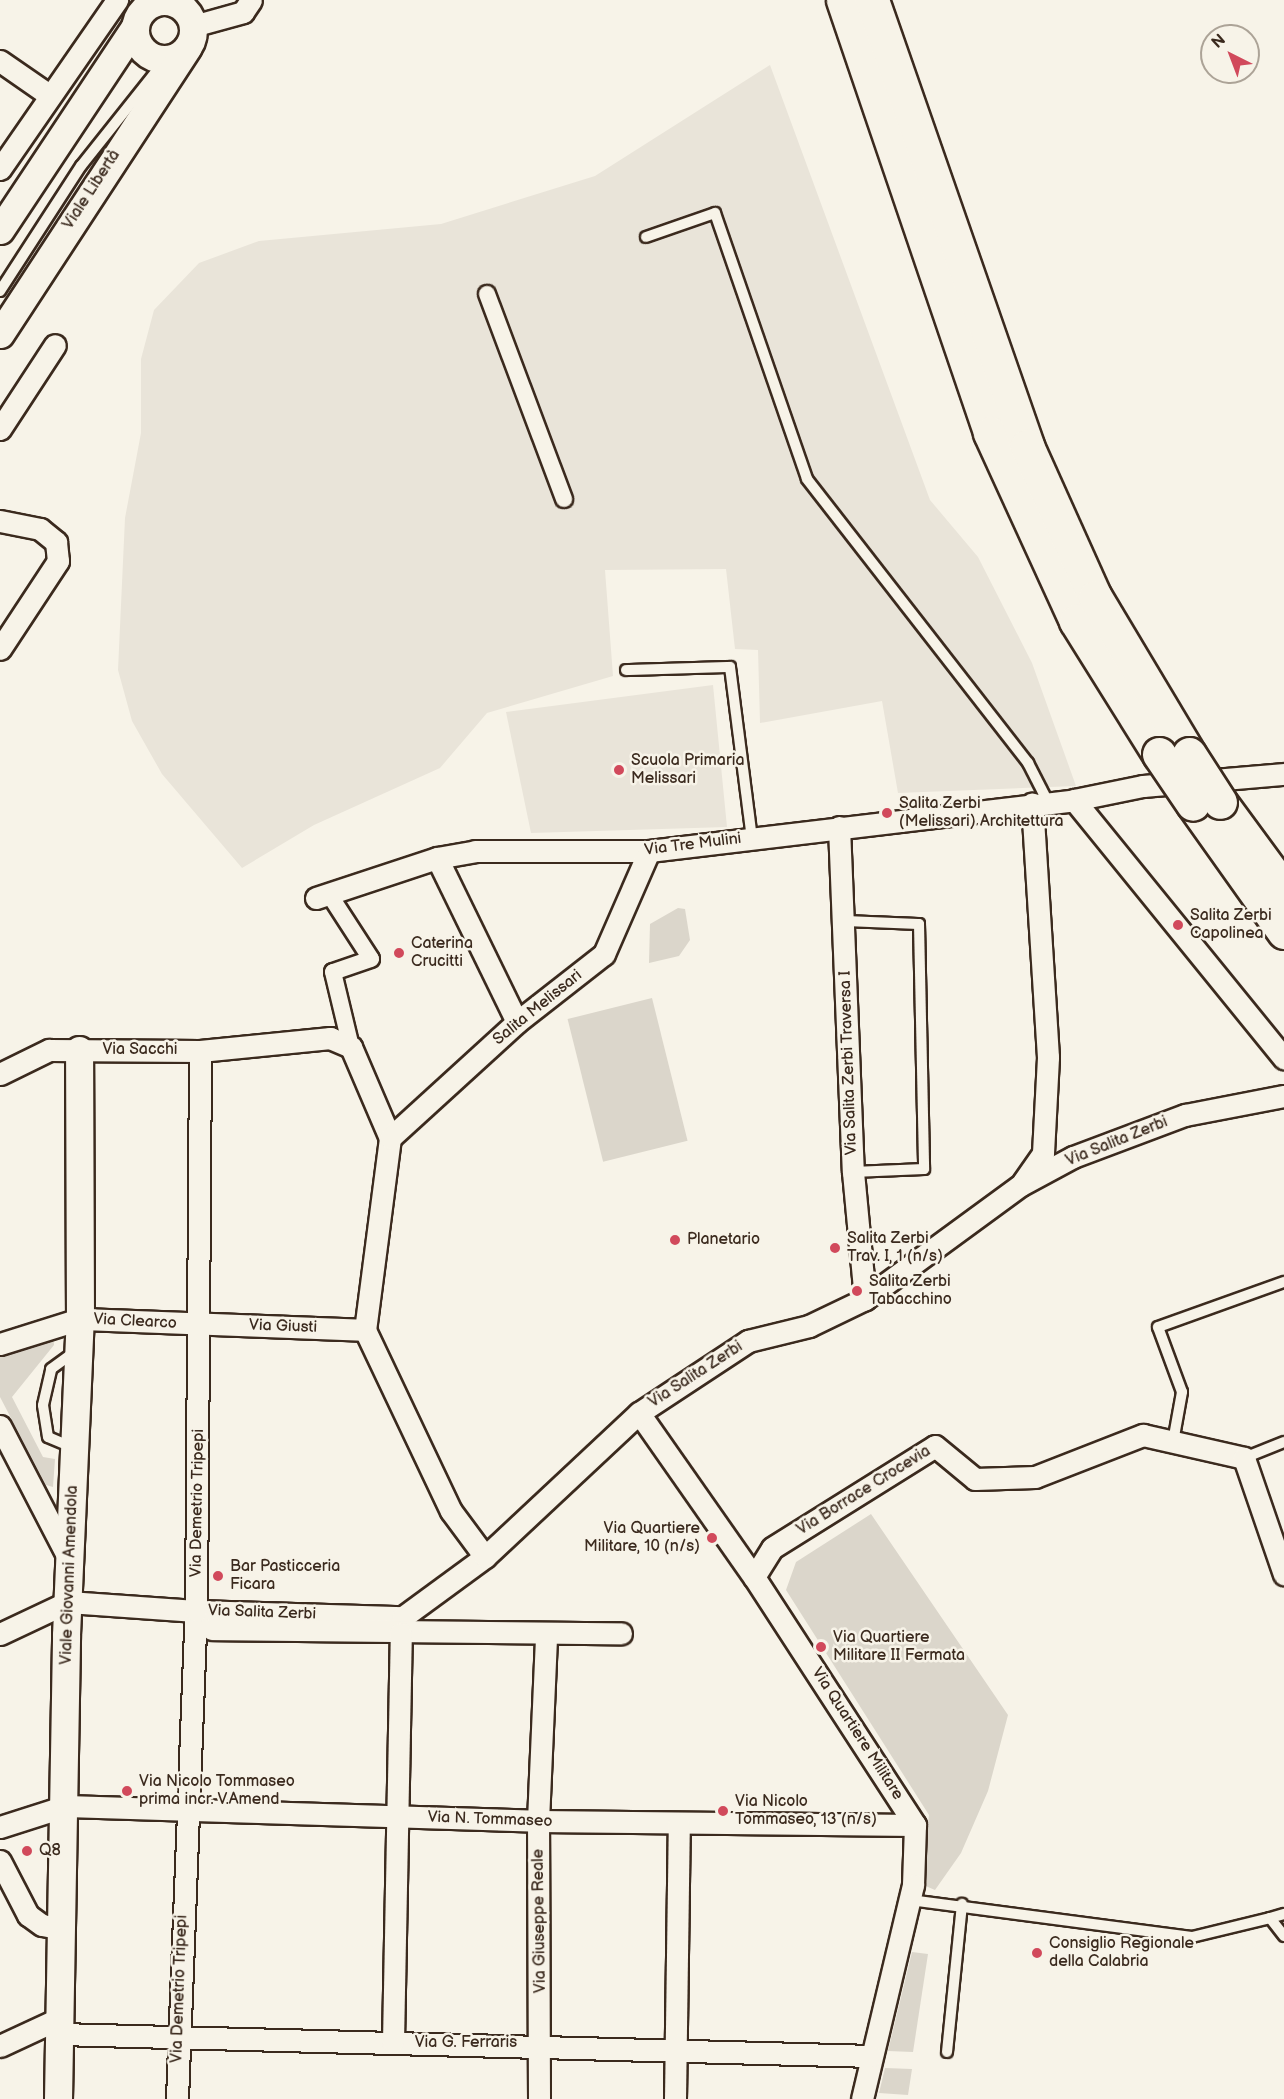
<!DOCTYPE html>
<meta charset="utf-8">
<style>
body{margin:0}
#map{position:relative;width:1284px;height:2099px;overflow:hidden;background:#f7f3e8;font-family:"Balsamiq Sans",sans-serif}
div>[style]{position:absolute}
.built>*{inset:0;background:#e9e4d9}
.green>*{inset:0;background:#dbd6cb;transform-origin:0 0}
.roads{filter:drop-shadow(2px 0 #3b2a1e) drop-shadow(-2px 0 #3b2a1e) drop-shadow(0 2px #3b2a1e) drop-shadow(0 -2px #3b2a1e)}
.service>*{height:10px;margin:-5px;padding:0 5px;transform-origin:5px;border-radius:5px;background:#f7f3e8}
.pedestrian>*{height:16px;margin:-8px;padding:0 8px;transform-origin:8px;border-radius:8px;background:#f7f3e8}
.minor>*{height:21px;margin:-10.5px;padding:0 10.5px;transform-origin:10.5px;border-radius:10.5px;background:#f7f3e8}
.tertiary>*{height:27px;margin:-13.5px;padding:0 13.5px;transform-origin:13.5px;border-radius:13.5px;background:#f7f3e8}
.tertiary>.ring{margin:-13.5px;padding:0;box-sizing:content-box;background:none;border:27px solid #f7f3e8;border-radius:50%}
.motorway>*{height:33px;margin:-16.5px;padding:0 16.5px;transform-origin:16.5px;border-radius:16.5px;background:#f7f3e8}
.bridges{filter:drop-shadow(2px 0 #3b2a1e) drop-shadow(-2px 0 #3b2a1e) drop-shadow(0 2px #3b2a1e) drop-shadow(0 -2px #3b2a1e)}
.motorway-bridge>*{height:33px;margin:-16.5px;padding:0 16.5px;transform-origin:16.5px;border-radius:16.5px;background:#f7f3e8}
.dots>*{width:16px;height:16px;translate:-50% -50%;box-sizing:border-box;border:3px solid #f7f3e8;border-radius:50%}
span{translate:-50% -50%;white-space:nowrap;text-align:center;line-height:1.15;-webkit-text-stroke:5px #f7f3e8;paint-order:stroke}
.street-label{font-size:16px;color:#3b2a1e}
.poi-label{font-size:16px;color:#3b2a1e}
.left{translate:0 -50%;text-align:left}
.right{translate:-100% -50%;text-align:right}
.north{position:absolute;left:1200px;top:24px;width:60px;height:60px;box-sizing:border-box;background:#f7f3e8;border:2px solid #aca397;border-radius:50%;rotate:318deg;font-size:16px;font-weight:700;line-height:24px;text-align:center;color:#3b2a1e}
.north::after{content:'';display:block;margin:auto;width:21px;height:27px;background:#d1495b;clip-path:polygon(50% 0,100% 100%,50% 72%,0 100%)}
</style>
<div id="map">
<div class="built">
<div style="clip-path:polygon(770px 65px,930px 500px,978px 557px,1032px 663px,1076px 786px,898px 793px,882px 701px,760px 723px,758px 650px,735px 649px,726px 569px,605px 570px,613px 676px,487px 713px,440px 768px,314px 825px,242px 868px,162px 774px,132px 721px,118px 670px,125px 518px,141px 433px,141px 359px,154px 310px,199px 263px,259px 241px,441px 224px,595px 176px)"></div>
<div style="clip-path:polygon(713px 685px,727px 827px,531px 833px,506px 712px)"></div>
</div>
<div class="green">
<div style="clip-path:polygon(678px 908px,685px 909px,690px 940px,679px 956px,649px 963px,650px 924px)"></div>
<div style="left:652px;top:998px;width:147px;height:87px;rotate:76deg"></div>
<div style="clip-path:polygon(53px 1333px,54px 1345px,12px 1397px,43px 1457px,55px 1459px,53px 1487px,46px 1485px,0 1397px,0 1355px)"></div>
<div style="clip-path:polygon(871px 1514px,1008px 1715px,988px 1791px,961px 1853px,935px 1890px,921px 1884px,929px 1815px,786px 1590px,796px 1562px)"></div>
<div style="clip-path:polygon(912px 1952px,928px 1954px,913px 2052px,888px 2051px)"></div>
<div style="clip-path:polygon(885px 2068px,912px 2069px,908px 2095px,879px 2093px)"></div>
</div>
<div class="roads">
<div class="service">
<div style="left:646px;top:237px;width:73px;rotate:-19.2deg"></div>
<div style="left:715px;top:213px;width:281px;rotate:70.9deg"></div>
<div style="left:807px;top:479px;width:360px;rotate:52.1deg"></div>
<div style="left:1028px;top:763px;width:44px;rotate:62.9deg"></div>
<div style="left:0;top:291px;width:149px;rotate:-57.1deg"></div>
<div style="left:81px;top:166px;width:137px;rotate:-51.5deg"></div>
<div style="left:626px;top:670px;width:104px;rotate:-1.7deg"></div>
<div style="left:730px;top:667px;width:172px;rotate:82.7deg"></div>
<div style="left:845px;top:921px;width:74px;rotate:2.3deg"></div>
<div style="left:919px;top:924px;width:245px;rotate:88.8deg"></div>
<div style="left:924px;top:1169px;width:71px;rotate:177.6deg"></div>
<div style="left:1173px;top:1442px;width:51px;rotate:-79.8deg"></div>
<div style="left:1182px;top:1392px;width:69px;rotate:-110.3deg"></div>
<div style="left:1158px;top:1327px;width:134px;rotate:-19.7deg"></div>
<div style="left:74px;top:1448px;width:28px;rotate:-157deg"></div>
<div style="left:48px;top:1437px;width:32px;rotate:-99deg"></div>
<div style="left:43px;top:1405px;width:37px;rotate:-77deg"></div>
<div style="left:51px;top:1369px;width:31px;rotate:-36deg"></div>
<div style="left:1244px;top:1458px;width:43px;rotate:-21.8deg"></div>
<div style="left:910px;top:1900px;width:284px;rotate:7.5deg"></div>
<div style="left:1192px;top:1937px;width:80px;rotate:-13.7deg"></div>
<div style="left:1270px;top:1918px;width:23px;rotate:52deg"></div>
<div style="left:1270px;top:1918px;width:15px;rotate:-16deg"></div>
<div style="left:947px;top:2052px;width:149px;rotate:-84.2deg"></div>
</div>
<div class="pedestrian">
<div style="left:487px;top:294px;width:219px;rotate:69.4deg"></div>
<div style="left:329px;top:894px;width:77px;rotate:57.1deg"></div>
<div style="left:371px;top:959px;width:40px;rotate:161.1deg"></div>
<div style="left:333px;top:972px;width:77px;rotate:76.5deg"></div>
</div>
<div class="minor">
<div style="left:147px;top:7px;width:7px;rotate:-90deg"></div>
<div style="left:193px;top:26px;width:52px;rotate:-15.6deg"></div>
<div style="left:243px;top:12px;width:14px;rotate:-56deg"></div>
<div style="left:0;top:61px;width:60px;rotate:34.8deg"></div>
<div style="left:0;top:169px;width:206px;rotate:-55.3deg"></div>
<div style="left:0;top:429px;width:100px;rotate:-56.8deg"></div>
<div style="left:0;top:521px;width:41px;rotate:11.3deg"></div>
<div style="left:40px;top:529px;width:21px;rotate:39deg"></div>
<div style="left:56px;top:542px;width:19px;rotate:84deg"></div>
<div style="left:58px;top:561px;width:105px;rotate:123.4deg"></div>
<div style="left:1074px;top:800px;width:333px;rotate:50.9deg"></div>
<div style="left:839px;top:827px;width:345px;rotate:87.7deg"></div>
<div style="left:853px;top:1172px;width:128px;rotate:84.6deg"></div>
<div style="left:437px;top:858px;width:182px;rotate:64deg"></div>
<div style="left:316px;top:898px;width:127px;rotate:-18.3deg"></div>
<div style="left:437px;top:858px;width:39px;rotate:-10deg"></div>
<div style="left:475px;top:851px;width:174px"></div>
<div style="left:649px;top:851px;width:428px;rotate:-6.8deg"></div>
<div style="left:1074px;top:800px;width:70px;rotate:-11.5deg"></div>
<div style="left:1143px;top:786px;width:142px;rotate:-4.9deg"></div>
<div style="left:0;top:1074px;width:55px;rotate:-26.1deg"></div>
<div style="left:49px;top:1050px;width:151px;rotate:0.4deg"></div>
<div style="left:200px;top:1051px;width:131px;rotate:-5.7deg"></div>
<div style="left:330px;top:1038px;width:23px;rotate:23deg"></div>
<div style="left:351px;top:1047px;width:99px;rotate:66.8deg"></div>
<div style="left:390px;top:1138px;width:194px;rotate:97.4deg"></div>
<div style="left:365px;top:1330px;width:200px;rotate:64.6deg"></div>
<div style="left:451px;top:1511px;width:57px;rotate:53.5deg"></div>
<div style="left:390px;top:1138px;width:172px;rotate:-42.4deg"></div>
<div style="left:517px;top:1022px;width:110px;rotate:-38deg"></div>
<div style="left:604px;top:954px;width:112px;rotate:-66.4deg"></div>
<div style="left:1023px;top:1182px;width:35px;rotate:-55deg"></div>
<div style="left:1043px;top:1153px;width:96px;rotate:-87deg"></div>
<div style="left:1048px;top:1057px;width:254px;rotate:-93.6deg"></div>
<div style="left:0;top:1344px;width:84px;rotate:-17.4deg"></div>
<div style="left:80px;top:1319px;width:285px;rotate:2.2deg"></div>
<div style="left:639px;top:1413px;width:200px;rotate:55deg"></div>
<div style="left:754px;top:1577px;width:296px;rotate:57deg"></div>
<div style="left:915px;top:1825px;width:60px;rotate:91.9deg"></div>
<div style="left:913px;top:1885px;width:220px;rotate:103.4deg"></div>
<div style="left:0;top:1426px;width:150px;rotate:62.6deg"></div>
<div style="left:754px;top:1577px;width:34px;rotate:-58deg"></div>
<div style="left:772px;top:1548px;width:192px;rotate:-32deg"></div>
<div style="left:935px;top:1446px;width:52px;rotate:39.5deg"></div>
<div style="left:975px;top:1479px;width:60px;rotate:-1.9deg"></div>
<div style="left:1035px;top:1477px;width:116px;rotate:-21.3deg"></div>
<div style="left:1143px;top:1435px;width:104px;rotate:12.8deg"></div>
<div style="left:1244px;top:1458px;width:123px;rotate:71deg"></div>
<div style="left:196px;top:1611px;width:207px;rotate:1.7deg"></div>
<div style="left:403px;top:1617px;width:102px;rotate:-36.2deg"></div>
<div style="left:485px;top:1557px;width:211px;rotate:-43.1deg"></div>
<div style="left:639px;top:1413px;width:131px;rotate:-33.4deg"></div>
<div style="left:748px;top:1341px;width:63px;rotate:-13.8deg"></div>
<div style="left:809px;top:1326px;width:62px;rotate:-25.7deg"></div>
<div style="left:865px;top:1299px;width:193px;rotate:-36.2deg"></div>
<div style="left:1021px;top:1185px;width:59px;rotate:-28.3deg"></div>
<div style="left:1073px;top:1157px;width:120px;rotate:-20.6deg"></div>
<div style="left:1185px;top:1115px;width:101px;rotate:-10.9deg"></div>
<div style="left:0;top:1634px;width:75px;rotate:-25.2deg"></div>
<div style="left:68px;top:1602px;width:128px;rotate:4deg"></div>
<div style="left:196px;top:1611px;width:24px;rotate:48deg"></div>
<div style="left:212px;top:1629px;width:409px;rotate:0.6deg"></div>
<div style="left:0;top:1827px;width:69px;rotate:-17.7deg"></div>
<div style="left:66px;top:1806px;width:472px;rotate:1.8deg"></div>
<div style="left:538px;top:1821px;width:377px;rotate:0.6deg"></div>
<div style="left:0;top:1861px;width:61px;rotate:62.6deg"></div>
<div style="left:28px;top:1915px;width:17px;rotate:36deg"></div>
<div style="left:42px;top:1925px;width:20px;rotate:11deg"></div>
<div style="left:60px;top:2034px;width:811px;rotate:1.55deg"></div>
<div style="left:393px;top:2042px;width:409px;rotate:-88.9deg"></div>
<div style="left:0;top:2046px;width:66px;rotate:-25deg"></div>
<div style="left:177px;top:2099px;width:488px;rotate:-87.8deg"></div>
<div style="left:196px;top:1611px;width:560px;rotate:-89.59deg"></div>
<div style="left:539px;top:2099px;width:278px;rotate:-90.2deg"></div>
<div style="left:538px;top:1821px;width:186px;rotate:-87.5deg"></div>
<div style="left:675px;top:2099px;width:275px;rotate:-89.2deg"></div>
</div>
<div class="tertiary">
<div class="ring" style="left:135px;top:1px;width:31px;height:31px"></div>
<div style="left:0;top:230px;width:244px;rotate:-56.4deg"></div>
<div style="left:0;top:334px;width:342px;rotate:-56.8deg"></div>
<div style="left:58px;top:2099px;width:464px;rotate:-89deg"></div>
<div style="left:66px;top:1635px;width:316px;rotate:-87.5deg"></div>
<div style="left:80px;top:1319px;width:269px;rotate:-90.2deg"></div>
</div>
<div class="motorway">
<div style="left:843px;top:0;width:457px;rotate:71.2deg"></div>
<div style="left:990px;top:433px;width:207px;rotate:65.4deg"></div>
<div style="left:1076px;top:621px;width:157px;rotate:58deg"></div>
<div style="left:872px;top:0;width:472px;rotate:70.8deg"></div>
<div style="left:1027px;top:446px;width:166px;rotate:65.8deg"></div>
<div style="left:1095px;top:597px;width:183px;rotate:59.1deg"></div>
<div style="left:1220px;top:802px;width:108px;rotate:53.7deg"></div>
<div style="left:1193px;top:804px;width:157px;rotate:54.6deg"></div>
</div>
</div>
<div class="bridges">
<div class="motorway-bridge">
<div style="left:1159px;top:754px;width:60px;rotate:55.8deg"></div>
<div style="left:1189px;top:754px;width:57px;rotate:57.1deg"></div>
</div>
</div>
<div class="dots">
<div style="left:619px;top:770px;background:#d1495b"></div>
<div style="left:887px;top:813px;background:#d1495b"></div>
<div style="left:1178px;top:925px;background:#d1495b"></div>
<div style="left:399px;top:953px;background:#d1495b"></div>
<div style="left:675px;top:1240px;background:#d1495b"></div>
<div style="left:835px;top:1248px;background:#d1495b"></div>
<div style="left:857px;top:1291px;background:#d1495b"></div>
<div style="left:712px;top:1538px;background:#d1495b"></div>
<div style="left:218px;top:1576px;background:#d1495b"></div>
<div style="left:821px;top:1647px;background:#d1495b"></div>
<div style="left:127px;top:1791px;background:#d1495b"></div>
<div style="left:723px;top:1811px;background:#d1495b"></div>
<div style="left:27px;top:1851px;background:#d1495b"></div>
<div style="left:1037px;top:1953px;background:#d1495b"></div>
</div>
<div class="street-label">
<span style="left:92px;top:190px;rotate:-57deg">Viale Libertà</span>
<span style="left:693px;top:845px;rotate:-7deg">Via Tre Mulini</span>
<span style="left:538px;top:1008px;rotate:-39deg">Salita Melissari</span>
<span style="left:140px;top:1050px">Via Sacchi</span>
<span style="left:849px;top:1063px;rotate:-92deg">Via Salita Zerbi Traversa I</span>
<span style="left:1117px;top:1142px;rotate:-22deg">Via Salita Zerbi</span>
<span style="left:135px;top:1322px;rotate:3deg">Via Clearco</span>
<span style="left:283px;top:1327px;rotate:2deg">Via Giusti</span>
<span style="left:696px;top:1375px;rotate:-33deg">Via Salita Zerbi</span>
<span style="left:864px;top:1491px;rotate:-32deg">Via Borrace Crocevia</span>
<span style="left:198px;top:1503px;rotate:-89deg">Via Demetrio Tripepi</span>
<span style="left:70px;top:1575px;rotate:-88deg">Viale Giovanni Amendola</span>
<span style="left:262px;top:1613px;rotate:2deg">Via Salita Zerbi</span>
<span style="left:857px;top:1734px;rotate:57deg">Via Quartiere Militare</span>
<span style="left:490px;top:1820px;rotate:2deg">Via N. Tommaseo</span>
<span style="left:540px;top:1921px;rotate:-91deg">Via Giuseppe Reale</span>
<span style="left:180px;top:1989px;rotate:-88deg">Via Demetrio Tripepi</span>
<span style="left:466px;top:2043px">Via G. Ferraris</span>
</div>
<div class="poi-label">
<span class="left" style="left:631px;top:770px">Scuola Primaria<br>Melissari</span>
<span class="left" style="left:899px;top:813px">Salita Zerbi<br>(Melissari) Architettura</span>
<span class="left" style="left:1190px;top:925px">Salita Zerbi<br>Capolinea</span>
<span class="left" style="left:411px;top:953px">Caterina<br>Crucitti</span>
<span class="left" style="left:847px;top:1248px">Salita Zerbi<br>Trav. I, 1 (n/s)</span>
<span class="left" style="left:687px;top:1240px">Planetario</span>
<span class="left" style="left:869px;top:1291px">Salita Zerbi<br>Tabacchino</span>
<span class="right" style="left:700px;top:1538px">Via Quartiere<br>Militare, 10 (n/s)</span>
<span class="left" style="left:230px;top:1576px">Bar Pasticceria<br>Ficara</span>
<span class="left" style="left:833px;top:1647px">Via Quartiere<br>Militare II Fermata</span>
<span class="left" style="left:139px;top:1791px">Via Nicolo Tommaseo<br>prima incr. V.Amend</span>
<span class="left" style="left:735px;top:1811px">Via Nicolo<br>Tommaseo, 13 (n/s)</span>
<span class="left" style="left:39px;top:1851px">Q8</span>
<span class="left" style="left:1049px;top:1953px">Consiglio Regionale<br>della Calabria</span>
</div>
<div class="north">N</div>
</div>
